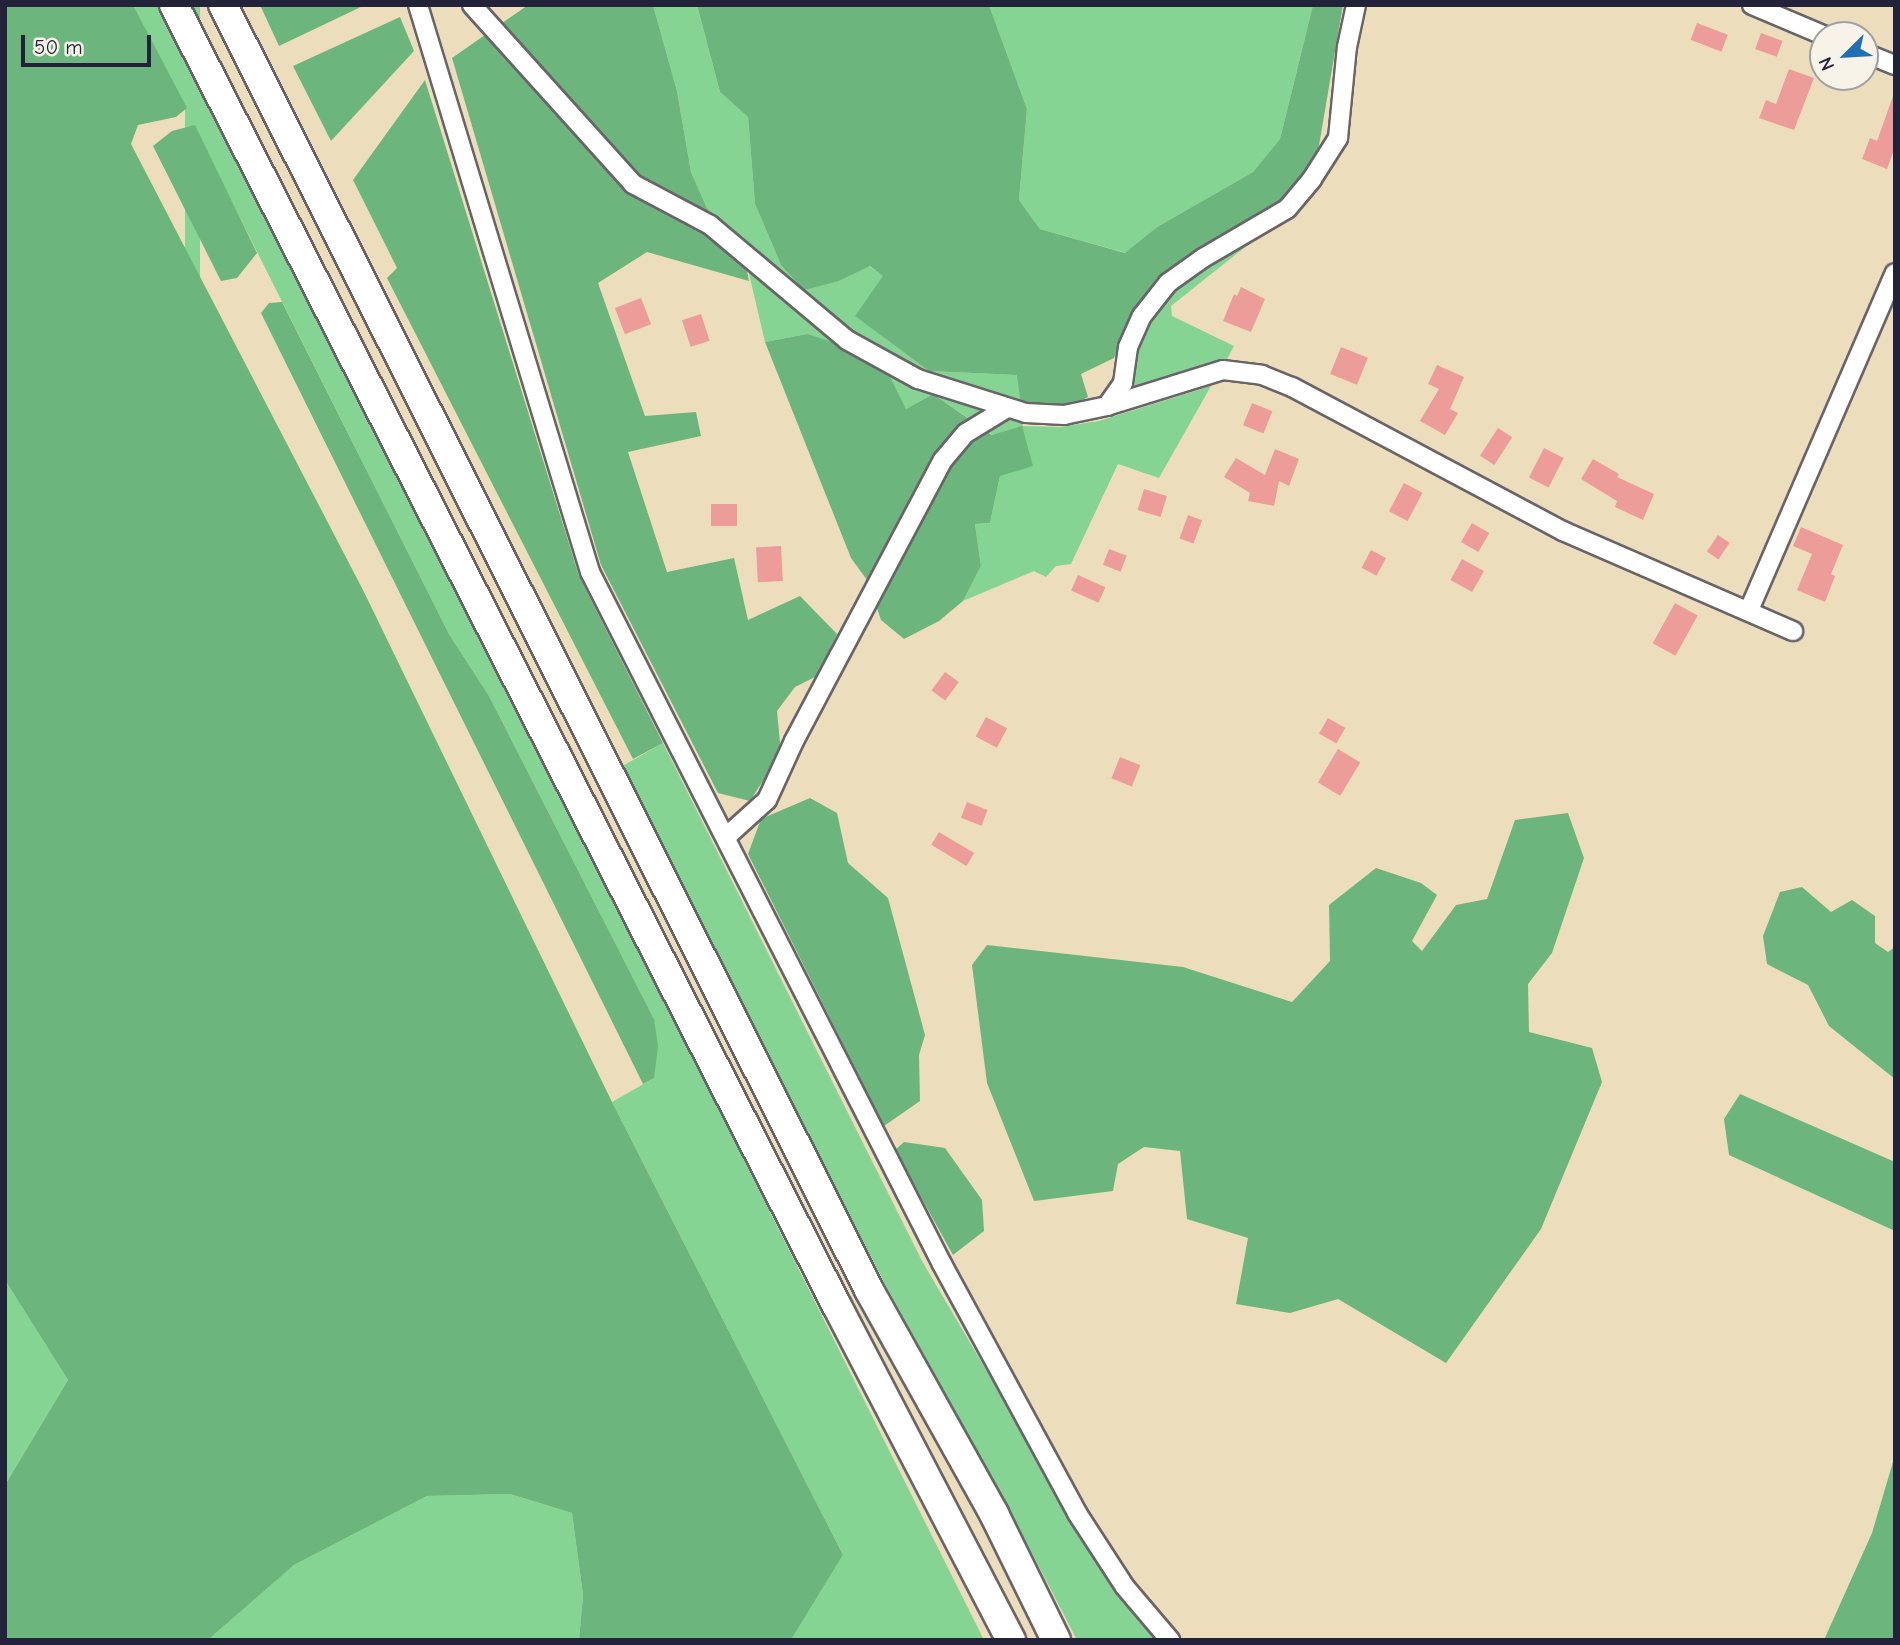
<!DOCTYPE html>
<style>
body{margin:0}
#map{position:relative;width:1900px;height:1645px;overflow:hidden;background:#ecdebc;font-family:"Comic Neue",sans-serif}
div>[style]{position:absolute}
.green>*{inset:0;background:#85d493;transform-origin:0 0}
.forest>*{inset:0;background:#6cb67d}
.building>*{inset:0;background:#ed9d99;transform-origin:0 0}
.roads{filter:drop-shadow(2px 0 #696468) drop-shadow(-2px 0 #696468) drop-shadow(0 2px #696468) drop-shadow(0 -2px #696468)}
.street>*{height:18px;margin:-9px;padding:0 9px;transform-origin:9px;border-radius:9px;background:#fff}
.primary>*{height:28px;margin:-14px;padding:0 14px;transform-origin:14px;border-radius:14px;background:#fff}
span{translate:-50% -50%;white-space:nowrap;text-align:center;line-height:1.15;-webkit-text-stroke:6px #f7f3e8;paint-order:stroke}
.frame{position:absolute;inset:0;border:7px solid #22223b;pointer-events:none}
.north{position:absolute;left:1809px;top:21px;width:70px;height:70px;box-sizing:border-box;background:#f7f3e8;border:2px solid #a29fa3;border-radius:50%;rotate:246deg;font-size:19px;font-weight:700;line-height:28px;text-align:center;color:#22223b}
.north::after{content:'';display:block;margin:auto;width:24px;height:32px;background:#1f6fb2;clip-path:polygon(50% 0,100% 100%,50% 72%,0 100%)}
.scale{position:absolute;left:21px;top:35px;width:130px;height:32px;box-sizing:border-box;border:4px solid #22223b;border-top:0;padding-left:9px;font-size:21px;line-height:24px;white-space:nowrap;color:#22223b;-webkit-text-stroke:5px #f7f3e8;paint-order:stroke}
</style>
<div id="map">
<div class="green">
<div style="clip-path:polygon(133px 5px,162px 5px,395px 462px,984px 1640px,791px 1640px,843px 1555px,612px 1102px,654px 1078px,654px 1019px,489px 696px,449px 634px)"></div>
<div style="left:185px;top:5px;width:15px;height:1835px"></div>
<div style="clip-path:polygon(653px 5px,697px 5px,720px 92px,748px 117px,755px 204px,781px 265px,839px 281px,869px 266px,884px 276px,856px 316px,929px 371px,1018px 375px,1023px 426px,1060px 427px,1099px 421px,1211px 386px,1159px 478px,1118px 464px,1071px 564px,1056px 566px,1046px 577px,1034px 571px,963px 601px,981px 566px,975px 524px,990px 523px,1000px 476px,993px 435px,933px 394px,906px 409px,807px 334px,765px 342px,742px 244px,707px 208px,691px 172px,677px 91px)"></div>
<div style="clip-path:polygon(989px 5px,1313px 5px,1280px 139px,1253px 172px,1157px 227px,1126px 253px,1040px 229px,1019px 200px,1027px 109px)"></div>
<div style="clip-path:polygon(1283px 217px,1171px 306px,1172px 316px,1234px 346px,1224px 365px,1135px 393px,1129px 383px,1136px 342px,1148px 317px,1171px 286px)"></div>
<div style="clip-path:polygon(663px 743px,922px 1261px,1072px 1516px,1161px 1640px,1077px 1640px,1007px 1505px,884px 1282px,619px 768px)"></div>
<div style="clip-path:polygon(5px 1280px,68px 1380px,5px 1485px)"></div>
<div style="clip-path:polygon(510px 1494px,572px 1513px,583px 1595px,579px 1640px,208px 1640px,294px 1565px,427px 1496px)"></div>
</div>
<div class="forest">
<div style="clip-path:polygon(5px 5px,133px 5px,187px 108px,176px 117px,138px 125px,131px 144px,364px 592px,612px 1102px,843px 1555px,791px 1640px,579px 1640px,583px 1595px,572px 1513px,510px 1494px,427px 1496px,294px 1565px,208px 1640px,5px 1640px,5px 1485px,68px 1380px,5px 1280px)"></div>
<div style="clip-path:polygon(260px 5px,365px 5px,279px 46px)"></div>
<div style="clip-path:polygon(528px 5px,653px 5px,677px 91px,691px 172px,707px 208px,742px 244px,749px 281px,647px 252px,598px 283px,645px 416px,696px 412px,701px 436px,628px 452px,667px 572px,734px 558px,748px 620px,800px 596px,837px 634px,819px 675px,795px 687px,777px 711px,781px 753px,750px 801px,718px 793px,601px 565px,452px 58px)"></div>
<div style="clip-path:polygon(697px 5px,989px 5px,1027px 109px,1019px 200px,1040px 229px,1125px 253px,1157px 227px,1253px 172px,1280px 139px,1313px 5px,1343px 5px,1316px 163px,1285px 204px,1164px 279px,1132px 314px,1114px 358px,1081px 374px,1088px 397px,1065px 409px,1021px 406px,1017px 375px,929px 371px,855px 316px,883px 276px,870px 266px,839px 281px,804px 290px,781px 265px,755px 204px,748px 117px,720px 92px)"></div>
<div style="clip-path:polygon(400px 17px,414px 51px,331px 141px,293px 66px)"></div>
<div style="clip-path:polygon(425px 80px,579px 576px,663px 743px,633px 759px,387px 278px,397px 268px,353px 180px)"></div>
<div style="clip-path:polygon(195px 125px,257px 253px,237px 278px,221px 281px,153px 146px,172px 131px)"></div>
<div style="clip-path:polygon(282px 302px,449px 634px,489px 696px,654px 1019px,658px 1046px,654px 1078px,643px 1084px,261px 313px,269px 303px)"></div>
<div style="clip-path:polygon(807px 334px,844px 346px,888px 373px,906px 409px,933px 394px,992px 435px,1022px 426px,1033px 466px,1000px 476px,990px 523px,975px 524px,981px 566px,963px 601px,939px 621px,904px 639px,881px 620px,867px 580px,851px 558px,765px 342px)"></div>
<div style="clip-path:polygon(810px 798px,837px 813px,848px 863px,888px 898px,925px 1035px,919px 1055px,920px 1101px,884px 1126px,748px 854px,761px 819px)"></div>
<div style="clip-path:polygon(1568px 813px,1584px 858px,1552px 953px,1528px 984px,1529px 1032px,1592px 1048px,1602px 1082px,1541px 1229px,1446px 1363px,1338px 1299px,1290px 1313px,1236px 1304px,1248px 1238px,1187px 1219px,1180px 1151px,1144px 1147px,1118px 1164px,1113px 1191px,1034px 1201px,987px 1083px,972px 965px,987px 945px,1183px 967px,1292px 1002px,1330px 961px,1329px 905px,1376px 868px,1421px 883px,1437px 895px,1412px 941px,1422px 951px,1456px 905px,1487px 899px,1515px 820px)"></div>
<div style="clip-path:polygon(1802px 887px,1831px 912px,1852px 900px,1875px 916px,1875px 943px,1888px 952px,1895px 947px,1895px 1079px,1829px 1026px,1808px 985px,1767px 964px,1763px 936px,1780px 892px)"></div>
<div style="clip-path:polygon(1740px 1094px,1895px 1162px,1895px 1231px,1729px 1155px,1724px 1119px)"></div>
<div style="clip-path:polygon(904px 1142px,945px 1148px,982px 1200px,984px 1231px,953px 1255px,895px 1150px)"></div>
<div style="clip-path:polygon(1895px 1455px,1895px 1640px,1824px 1640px,1872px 1533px)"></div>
</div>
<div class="building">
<div style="left:1697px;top:23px;width:33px;height:18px;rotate:21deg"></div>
<div style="left:1761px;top:33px;width:23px;height:17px;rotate:20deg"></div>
<div style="clip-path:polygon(1789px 69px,1814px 78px,1794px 130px,1759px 118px,1766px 100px,1776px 104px)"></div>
<div style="clip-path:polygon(1893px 96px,1895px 147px,1887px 169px,1862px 159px,1870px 138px,1877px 141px)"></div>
<div style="clip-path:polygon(1241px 287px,1265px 299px,1251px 332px,1223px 321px,1234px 294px,1237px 296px)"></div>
<div style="left:641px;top:298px;width:28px;height:28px;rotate:69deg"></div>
<div style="left:701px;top:314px;width:28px;height:20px;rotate:72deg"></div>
<div style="left:1341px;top:347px;width:29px;height:29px;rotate:22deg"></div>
<div style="clip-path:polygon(1437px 365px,1464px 377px,1450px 409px,1458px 413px,1445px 435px,1420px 421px,1439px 389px,1428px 384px)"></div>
<div style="left:1252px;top:403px;width:22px;height:24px;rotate:22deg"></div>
<div style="left:1498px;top:428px;width:17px;height:33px;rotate:33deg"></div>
<div style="left:1544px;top:448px;width:22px;height:33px;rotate:27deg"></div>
<div style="clip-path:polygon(1275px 449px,1299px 459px,1289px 486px,1279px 481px,1274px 506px,1248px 501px,1250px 493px,1224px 477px,1236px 458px,1265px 475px)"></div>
<div style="clip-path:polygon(1593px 459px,1619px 474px,1617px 477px,1654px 494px,1643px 520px,1615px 507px,1617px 501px,1581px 479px)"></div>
<div style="left:1404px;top:483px;width:21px;height:32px;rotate:28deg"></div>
<div style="left:1144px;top:489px;width:24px;height:22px;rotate:17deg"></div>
<div style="left:711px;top:504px;width:26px;height:22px"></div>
<div style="left:1188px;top:515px;width:15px;height:25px;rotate:20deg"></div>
<div style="left:1472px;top:523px;width:20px;height:22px;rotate:30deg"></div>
<div style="clip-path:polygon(1801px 527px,1843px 545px,1831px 574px,1835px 576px,1825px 602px,1797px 590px,1812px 554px,1793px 546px)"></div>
<div style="left:1718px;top:535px;width:14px;height:20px;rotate:34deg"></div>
<div style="left:781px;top:546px;width:35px;height:25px;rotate:87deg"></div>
<div style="left:1109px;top:549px;width:19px;height:17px;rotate:21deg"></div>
<div style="left:1371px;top:550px;width:17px;height:20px;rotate:28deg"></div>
<div style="left:1462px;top:559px;width:25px;height:24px;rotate:29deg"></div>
<div style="left:1078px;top:575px;width:30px;height:17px;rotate:24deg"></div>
<div style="left:1675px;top:603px;width:26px;height:46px;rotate:29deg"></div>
<div style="left:945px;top:672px;width:17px;height:23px;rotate:36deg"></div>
<div style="left:986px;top:717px;width:24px;height:22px;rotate:28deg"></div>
<div style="left:1328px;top:718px;width:20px;height:18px;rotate:30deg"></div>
<div style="left:1338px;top:749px;width:26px;height:39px;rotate:31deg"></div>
<div style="left:1120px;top:757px;width:22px;height:23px;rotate:22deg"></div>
<div style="left:967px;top:802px;width:22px;height:17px;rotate:21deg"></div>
<div style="left:939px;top:832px;width:41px;height:15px;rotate:31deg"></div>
</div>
<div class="roads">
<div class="street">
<div style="left:418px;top:5px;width:593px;rotate:73.12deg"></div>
<div style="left:590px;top:572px;width:776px;rotate:63.04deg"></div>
<div style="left:942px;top:1264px;width:283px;rotate:61.5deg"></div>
<div style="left:1077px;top:1513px;width:88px;rotate:57deg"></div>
<div style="left:1125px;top:1587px;width:70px;rotate:49.7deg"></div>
<div style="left:472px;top:5px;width:241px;rotate:48deg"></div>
<div style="left:633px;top:184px;width:87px;rotate:28deg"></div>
<div style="left:710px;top:225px;width:179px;rotate:40deg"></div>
<div style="left:847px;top:340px;width:81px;rotate:28.8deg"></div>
<div style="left:918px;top:379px;width:113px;rotate:17.5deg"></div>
<div style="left:1026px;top:413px;width:38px;rotate:3deg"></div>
<div style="left:1064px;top:415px;width:44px;rotate:-11.8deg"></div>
<div style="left:1107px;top:406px;width:28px;rotate:-55deg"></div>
<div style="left:1123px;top:383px;width:36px;rotate:-82deg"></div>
<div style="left:1128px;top:347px;width:34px;rotate:-66deg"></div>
<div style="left:1142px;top:316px;width:42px;rotate:-51.8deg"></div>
<div style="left:1168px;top:283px;width:43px;rotate:-35.5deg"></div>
<div style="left:1203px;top:258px;width:97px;rotate:-30.3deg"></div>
<div style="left:1287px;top:209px;width:39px;rotate:-50deg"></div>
<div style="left:1312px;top:179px;width:49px;rotate:-57.6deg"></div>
<div style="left:1338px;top:138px;width:91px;rotate:-84.4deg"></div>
<div style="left:1347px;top:47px;width:43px;rotate:-77.9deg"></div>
<div style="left:1752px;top:5px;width:77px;rotate:22.9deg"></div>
<div style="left:1865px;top:53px;width:32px;rotate:22deg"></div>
<div style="left:1107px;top:406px;width:121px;rotate:-17.2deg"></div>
<div style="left:1223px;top:370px;width:39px;rotate:7deg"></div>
<div style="left:1262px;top:375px;width:32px;rotate:22deg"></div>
<div style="left:1292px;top:387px;width:307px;rotate:28deg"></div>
<div style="left:1563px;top:531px;width:251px;rotate:23.5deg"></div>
<div style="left:1749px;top:610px;width:367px;rotate:-66.6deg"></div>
<div style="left:726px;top:837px;width:55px;rotate:-42.1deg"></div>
<div style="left:767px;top:800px;width:65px;rotate:-65.4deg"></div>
<div style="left:794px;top:741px;width:318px;rotate:-62.1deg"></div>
<div style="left:943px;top:460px;width:35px;rotate:-50deg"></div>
<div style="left:966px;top:433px;width:48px;rotate:-31.4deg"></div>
</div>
<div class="primary">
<div style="left:174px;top:5px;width:1460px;rotate:63deg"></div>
<div style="left:837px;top:1306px;width:377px;rotate:62.5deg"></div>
<div style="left:223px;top:5px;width:1438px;rotate:63.31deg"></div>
<div style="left:869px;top:1290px;width:257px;rotate:60.8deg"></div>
<div style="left:994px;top:1514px;width:140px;rotate:63.8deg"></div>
</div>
</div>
<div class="frame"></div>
<div class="north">N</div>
<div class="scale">50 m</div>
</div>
